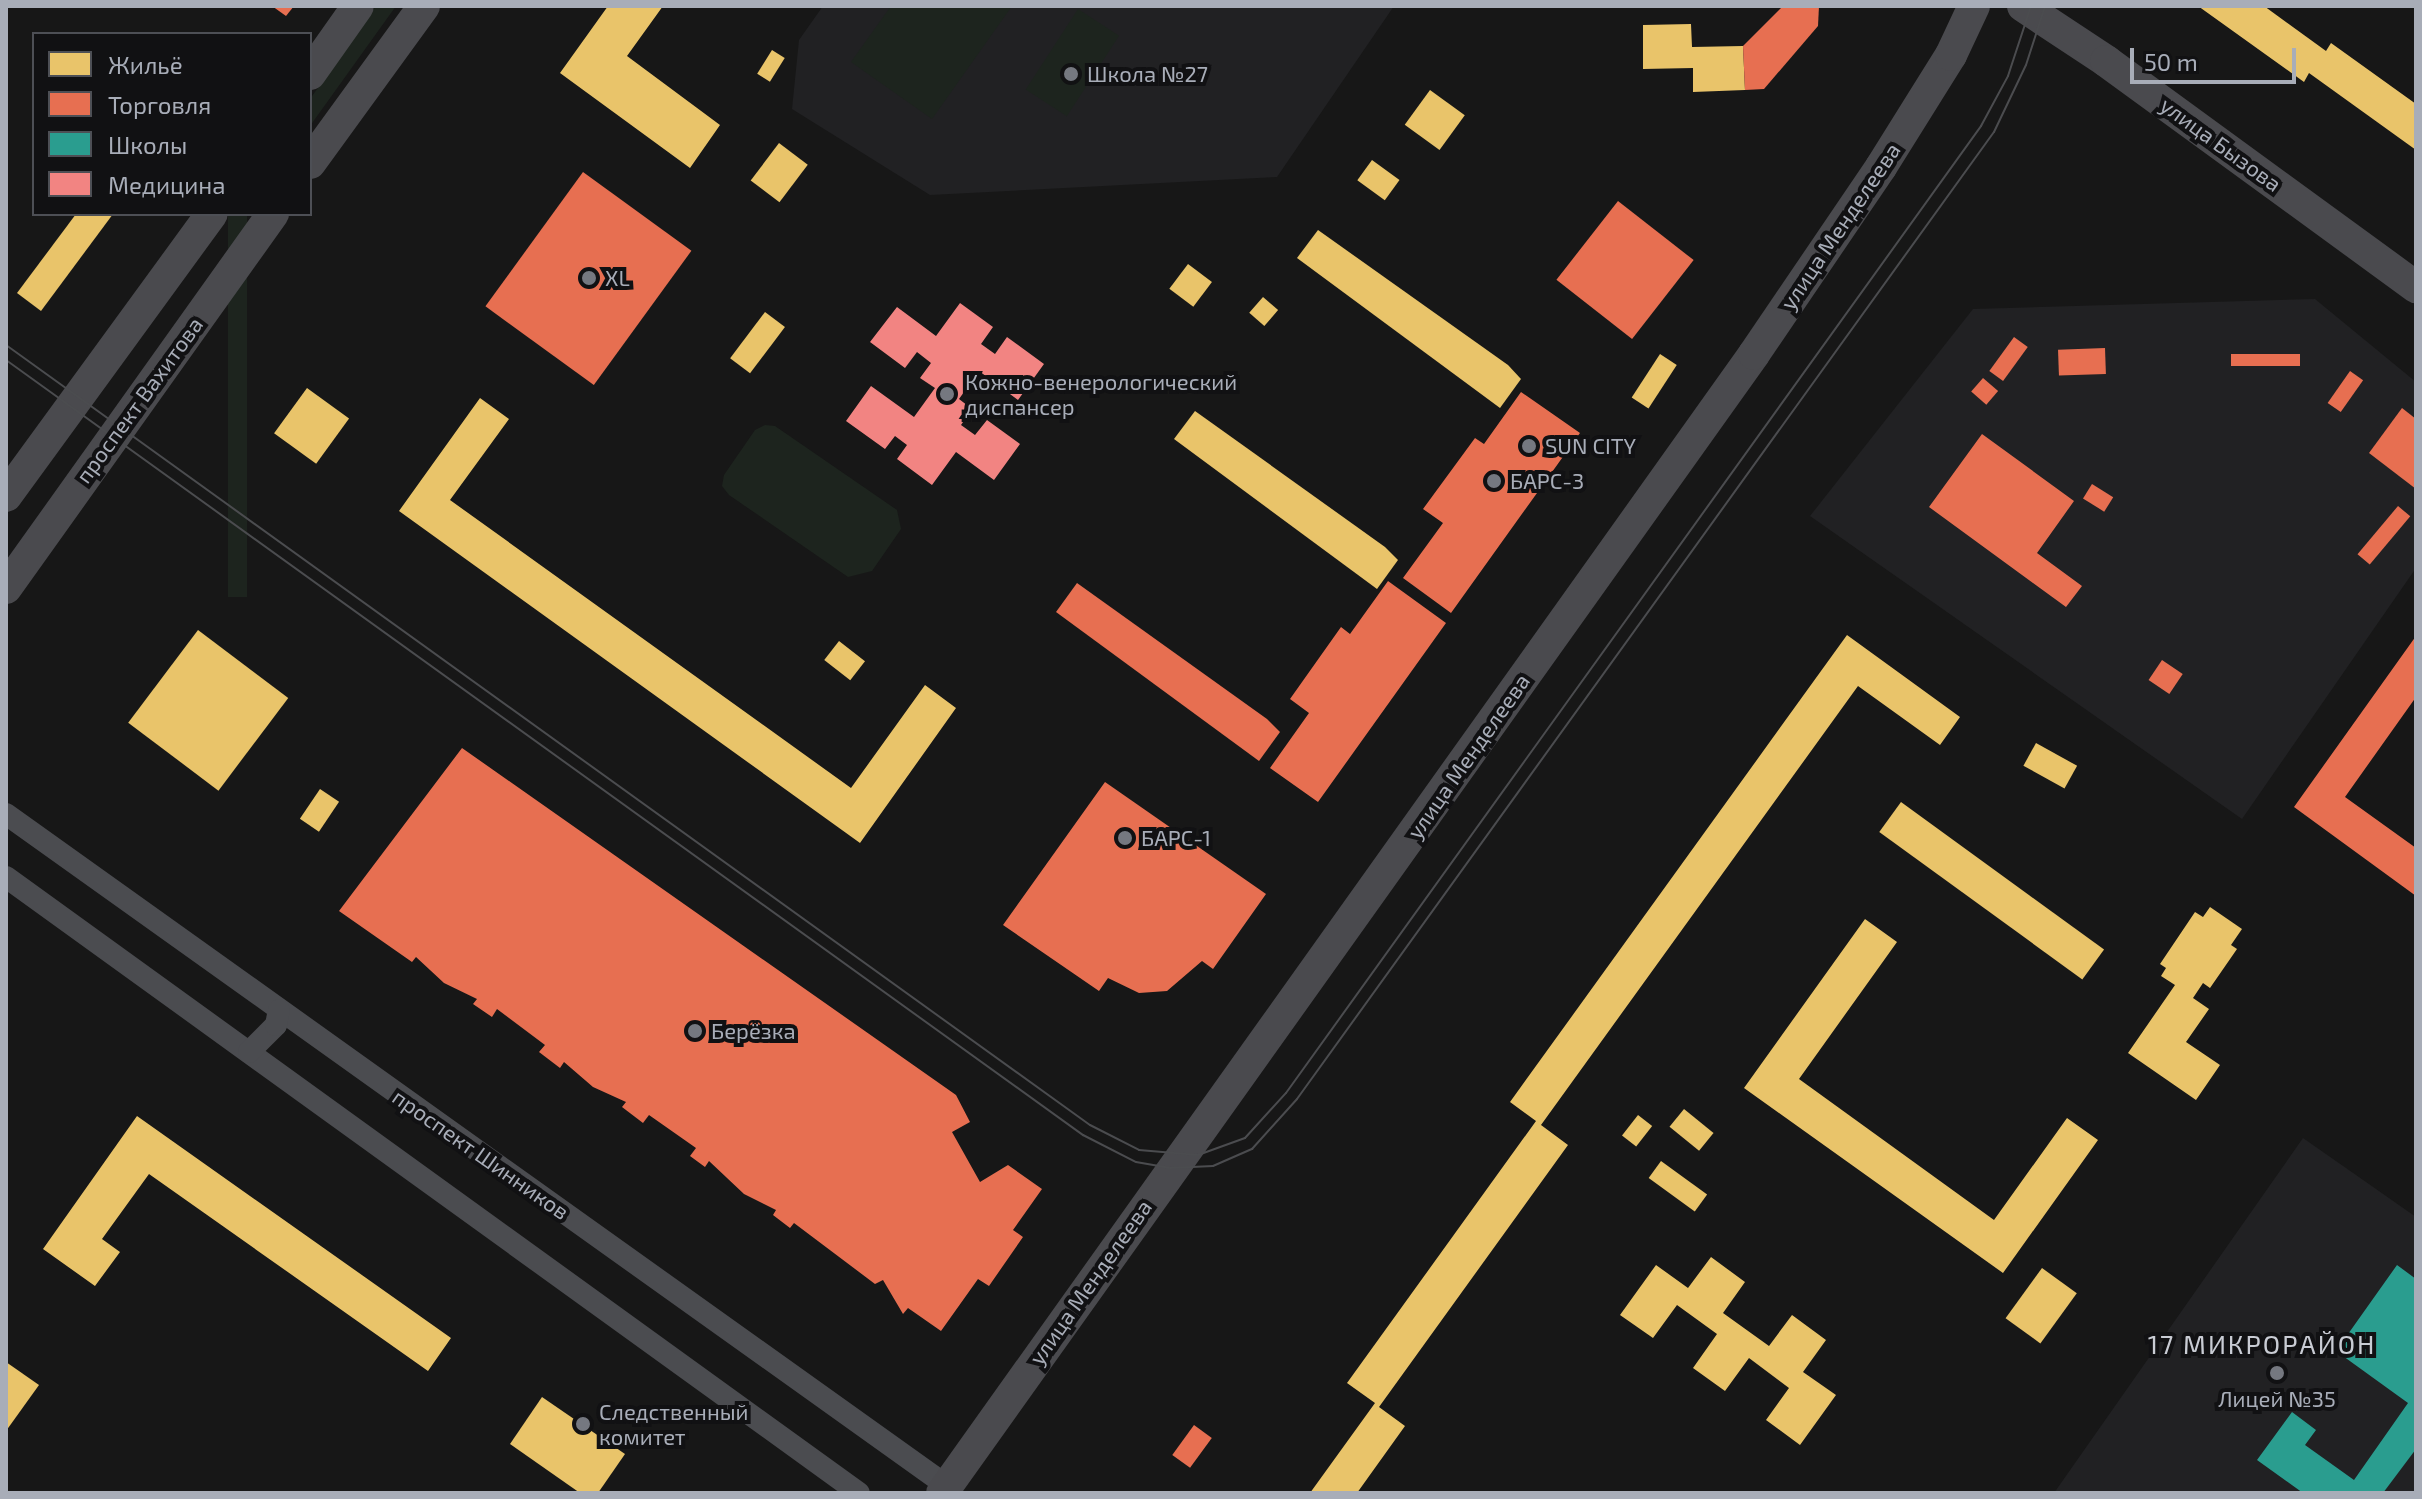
<!DOCTYPE html>
<meta charset="utf-8">
<style>
body{margin:0}
#map{position:relative;width:2422px;height:1499px;overflow:hidden;background:#171717;font-family:"Exo 2",sans-serif}
div>[style]{position:absolute}
.built>*{inset:0;background:#212123}
.green>*{inset:0;background:#1d241e;transform-origin:0 0}
.homes>*{inset:0;background:#e9c46a;transform-origin:0 0}
.shops>*{inset:0;background:#e76f51;transform-origin:0 0}
.schools>*{inset:0;background:#2a9d8f}
.health>*{inset:0;background:#f28482}
.street>*{height:22px;margin:-11px;padding:0 11px;transform-origin:11px;border-radius:11px;background:#4b4c50}
.secondary>*{height:32px;margin:-16px;padding:0 16px;transform-origin:16px;border-radius:16px;background:#4a4a4e}
.tram>*{height:2px;margin:-1px;padding:0 1px;transform-origin:1px;border-radius:1px;background:#4b4c4f}
.dots>*{width:22px;height:22px;translate:-50% -50%;box-sizing:border-box;border:4px solid #111113;border-radius:50%}
span{translate:-50% -50%;white-space:nowrap;text-align:center;line-height:1.15;-webkit-text-stroke:8px #111113;paint-order:stroke}
.poi-label{font-size:22px;color:#a8adb8}
.left{translate:0 -50%;text-align:left}
.street-label{font-size:22px;color:#a8adb8}
.quarter-label{font-size:26px;color:#c9ccd4;letter-spacing:2px}
.frame{position:absolute;inset:0;border:8px solid #a8adb8;pointer-events:none}
.legend{position:absolute;left:32px;top:32px;width:280px;height:184px;box-sizing:border-box;background:#111113;border:2px solid #4d4f55;margin:0;padding:10px 14px;list-style:none;font-size:24px;color:#a8adb8}
.legend li{display:flex;align-items:center;gap:16px;height:40px}
.legend b{width:40px;border:2px solid #4d4f55}
.scale{position:absolute;left:2130px;top:48px;width:166px;height:36px;box-sizing:border-box;border:4px solid #a8adb8;border-top:0;padding-left:10px;font-size:24px;line-height:28px;white-space:nowrap;color:#a8adb8;-webkit-text-stroke:6px #111113;paint-order:stroke}
</style>
<div id="map">
<div class="built">
<div style="clip-path:polygon(823px 6px,1394px 6px,1277px 177px,930px 195px,792px 109px,799px 40px)"></div>
<div style="clip-path:polygon(2315px 299px,2416px 382px,2416px 568px,2242px 819px,1810px 516px,1973px 309px)"></div>
<div style="clip-path:polygon(2303px 1138px,2416px 1217px,2416px 1493px,2054px 1493px)"></div>
</div>
<div class="green">
<div style="clip-path:polygon(376px 6px,396px 6px,310px 126px,310px 99px)"></div>
<div style="clip-path:polygon(891px 6px,1012px 6px,932px 119px,851px 62px)"></div>
<div style="left:1078px;top:9px;width:49px;height:96px;rotate:33deg"></div>
<div style="left:228px;top:214px;width:19px;height:383px"></div>
<div style="clip-path:polygon(765px 425px,775px 426px,897px 510px,901px 529px,872px 571px,848px 577px,729px 495px,722px 486px,724px 475px,755px 430px)"></div>
</div>
<div class="homes">
<div style="clip-path:polygon(608px 6px,663px 6px,627px 56px,720px 125px,690px 168px,560px 73px)"></div>
<div style="clip-path:polygon(2198px 6px,2264px 6px,2326px 51px,2331px 43px,2416px 104px,2416px 150px,2309px 73px,2304px 82px)"></div>
<div style="clip-path:polygon(1691px 24px,1692px 47px,1743px 46px,1745px 90px,1693px 92px,1693px 68px,1643px 69px,1643px 25px)"></div>
<div style="left:772px;top:50px;width:15px;height:28px;rotate:32deg"></div>
<div style="left:1430px;top:90px;width:43px;height:43px;rotate:36deg"></div>
<div style="left:779px;top:143px;width:36px;height:47px;rotate:37deg"></div>
<div style="left:1372px;top:160px;width:34px;height:25px;rotate:36deg"></div>
<div style="clip-path:polygon(76px 214px,113px 214px,41px 311px,17px 293px)"></div>
<div style="clip-path:polygon(1318px 230px,1508px 365px,1521px 379px,1500px 408px,1297px 258px)"></div>
<div style="left:1188px;top:264px;width:30px;height:31px;rotate:37deg"></div>
<div style="left:1263px;top:297px;width:20px;height:21px;rotate:41deg"></div>
<div style="left:765px;top:312px;width:25px;height:58px;rotate:37deg"></div>
<div style="left:1660px;top:354px;width:20px;height:52px;rotate:33deg"></div>
<div style="left:307px;top:388px;width:52px;height:56px;rotate:36deg"></div>
<div style="clip-path:polygon(480px 398px,509px 419px,450px 500px,851px 788px,925px 685px,956px 708px,860px 843px,399px 511px)"></div>
<div style="clip-path:polygon(1195px 411px,1385px 547px,1398px 560px,1377px 589px,1174px 439px)"></div>
<div style="left:198px;top:630px;width:113px;height:116px;rotate:37deg"></div>
<div style="clip-path:polygon(1847px 635px,1960px 717px,1940px 745px,1858px 686px,1541px 1125px,1568px 1145px,1379px 1407px,1405px 1426px,1357px 1493px,1310px 1493px,1375px 1403px,1347px 1383px,1536px 1121px,1510px 1102px)"></div>
<div style="left:839px;top:641px;width:33px;height:24px;rotate:38deg"></div>
<div style="left:2036px;top:743px;width:47px;height:26px;rotate:29deg"></div>
<div style="left:320px;top:789px;width:23px;height:36px;rotate:34deg"></div>
<div style="left:1901px;top:802px;width:251px;height:37px;rotate:36deg"></div>
<div style="clip-path:polygon(2210px 907px,2242px 929px,2231px 945px,2237px 949px,2210px 988px,2203px 983px,2193px 998px,2209px 1009px,2186px 1042px,2220px 1065px,2196px 1100px,2128px 1053px,2175px 985px,2161px 976px,2166px 968px,2160px 964px,2195px 912px,2203px 917px)"></div>
<div style="clip-path:polygon(1865px 919px,1897px 942px,1799px 1079px,1994px 1220px,2067px 1118px,2098px 1140px,2003px 1273px,1744px 1088px)"></div>
<div style="left:1684px;top:1109px;width:38px;height:23px;rotate:39deg"></div>
<div style="left:1638px;top:1115px;width:18px;height:26px;rotate:38deg"></div>
<div style="clip-path:polygon(137px 1116px,451px 1338px,428px 1371px,149px 1174px,102px 1239px,120px 1252px,95px 1286px,43px 1249px)"></div>
<div style="left:1661px;top:1161px;width:57px;height:21px;rotate:36deg"></div>
<div style="clip-path:polygon(1711px 1257px,1745px 1282px,1723px 1313px,1769px 1346px,1792px 1315px,1826px 1340px,1803px 1372px,1836px 1395px,1800px 1445px,1766px 1420px,1789px 1388px,1749px 1358px,1725px 1391px,1693px 1368px,1717px 1334px,1677px 1305px,1653px 1338px,1620px 1315px,1656px 1265px,1688px 1288px)"></div>
<div style="left:2042px;top:1268px;width:43px;height:62px;rotate:36deg"></div>
<div style="clip-path:polygon(6px 1362px,39px 1385px,6px 1431px)"></div>
<div style="clip-path:polygon(542px 1397px,625px 1454px,598px 1493px,580px 1493px,510px 1444px)"></div>
</div>
<div class="shops">
<div style="clip-path:polygon(272px 6px,294px 6px,286px 16px)"></div>
<div style="clip-path:polygon(1783px 6px,1819px 6px,1818px 26px,1764px 89px,1745px 90px,1743px 46px)"></div>
<div style="left:583px;top:172px;width:134px;height:166px;rotate:36deg"></div>
<div style="left:1618px;top:201px;width:96px;height:100px;rotate:38deg"></div>
<div style="left:2014px;top:337px;width:17px;height:42px;rotate:36deg"></div>
<div style="left:2105px;top:348px;width:26px;height:47px;rotate:88deg"></div>
<div style="left:2231px;top:354px;width:69px;height:12px"></div>
<div style="left:2350px;top:371px;width:16px;height:39px;rotate:35deg"></div>
<div style="left:1983px;top:378px;width:20px;height:18px;rotate:41deg"></div>
<div style="clip-path:polygon(1521px 392px,1580px 433px,1451px 613px,1403px 578px,1443px 523px,1423px 509px,1475px 438px,1484px 444px)"></div>
<div style="clip-path:polygon(2402px 408px,2416px 419px,2416px 489px,2369px 453px)"></div>
<div style="clip-path:polygon(1982px 434px,2074px 501px,2037px 553px,2082px 586px,2066px 607px,1929px 507px)"></div>
<div style="left:2092px;top:484px;width:25px;height:17px;rotate:32deg"></div>
<div style="left:2398px;top:506px;width:16px;height:63px;rotate:40deg"></div>
<div style="clip-path:polygon(1388px 581px,1446px 623px,1318px 802px,1270px 768px,1309px 713px,1290px 699px,1341px 627px,1350px 634px)"></div>
<div style="clip-path:polygon(1077px 583px,1267px 719px,1280px 732px,1259px 761px,1056px 612px)"></div>
<div style="clip-path:polygon(2416px 636px,2416px 697px,2345px 797px,2416px 848px,2416px 896px,2294px 807px)"></div>
<div style="left:2162px;top:660px;width:25px;height:24px;rotate:34deg"></div>
<div style="clip-path:polygon(462px 748px,956px 1095px,970px 1122px,952px 1132px,980px 1182px,1008px 1165px,1042px 1189px,1013px 1230px,1023px 1237px,989px 1286px,978px 1279px,941px 1331px,908px 1308px,903px 1314px,883px 1280px,875px 1284px,794px 1223px,790px 1228px,773px 1215px,776px 1210px,744px 1194px,709px 1161px,705px 1167px,690px 1156px,696px 1148px,649px 1115px,643px 1123px,622px 1107px,626px 1102px,593px 1087px,564px 1062px,560px 1068px,539px 1052px,545px 1045px,497px 1009px,492px 1017px,473px 1004px,477px 999px,444px 983px,416px 957px,412px 962px,339px 911px)"></div>
<div style="clip-path:polygon(1105px 782px,1266px 894px,1213px 969px,1202px 961px,1167px 991px,1139px 993px,1108px 978px,1099px 991px,1003px 925px)"></div>
<div style="left:1194px;top:1425px;width:22px;height:37px;rotate:36deg"></div>
</div>
<div class="schools">
<div style="clip-path:polygon(2397px 1265px,2416px 1279px,2416px 1449px,2383px 1493px,2303px 1493px,2257px 1460px,2292px 1412px,2316px 1430px,2305px 1445px,2354px 1480px,2408px 1403px,2336px 1351px)"></div>
</div>
<div class="health">
<div style="clip-path:polygon(960px 303px,993px 327px,981px 344px,995px 354px,1007px 337px,1044px 364px,1018px 400px,979px 371px,959px 399px,972px 409px,961px 425px,975px 435px,987px 420px,1020px 444px,994px 480px,956px 452px,932px 485px,897px 459px,907px 445px,895px 436px,885px 449px,846px 421px,871px 386px,914px 417px,935px 388px,920px 378px,931px 363px,917px 352px,905px 368px,870px 342px,897px 307px,936px 336px)"></div>
</div>
<div class="street">
<div style="left:6px;top:814px;width:1156px;rotate:35.53deg"></div>
<div style="left:6px;top:877px;width:1052px;rotate:35.84deg"></div>
<div style="left:249px;top:1052px;width:38px;rotate:-45deg"></div>
<div style="left:276px;top:1025px;width:15px;rotate:-79deg"></div>
</div>
<div class="secondary">
<div style="left:2023px;top:6px;width:100px;rotate:33.5deg"></div>
<div style="left:2106px;top:61px;width:384px;rotate:36.1deg"></div>
<div style="left:310px;top:74px;width:83px;rotate:-54.8deg"></div>
<div style="left:310px;top:163px;width:194px;rotate:-54deg"></div>
<div style="left:6px;top:496px;width:349px;rotate:-53.9deg"></div>
<div style="left:6px;top:588px;width:460px;rotate:-54.5deg"></div>
<div style="left:942px;top:1493px;width:1399px;rotate:-54.51deg"></div>
<div style="left:1754px;top:354px;width:226px;rotate:-55.8deg"></div>
<div style="left:1881px;top:167px;width:132px;rotate:-58deg"></div>
<div style="left:1951px;top:55px;width:54px;rotate:-64.9deg"></div>
</div>
<div class="tram">
<div style="left:6px;top:345px;width:1335px;rotate:35.74deg"></div>
<div style="left:1090px;top:1125px;width:55px;rotate:27deg"></div>
<div style="left:1139px;top:1150px;width:59px;rotate:4.8deg"></div>
<div style="left:1198px;top:1155px;width:50px;rotate:-19.9deg"></div>
<div style="left:1245px;top:1138px;width:61px;rotate:-47.7deg"></div>
<div style="left:1286px;top:1093px;width:1191px;rotate:-54.29deg"></div>
<div style="left:1981px;top:126px;width:57px;rotate:-61.6deg"></div>
<div style="left:2008px;top:76px;width:74px;rotate:-71.8deg"></div>
<div style="left:6px;top:360px;width:1327px;rotate:35.74deg"></div>
<div style="left:1083px;top:1135px;width:59px;rotate:27deg"></div>
<div style="left:1136px;top:1162px;width:35px;rotate:10deg"></div>
<div style="left:1170px;top:1168px;width:43px;rotate:-2.7deg"></div>
<div style="left:1213px;top:1166px;width:43px;rotate:-23.6deg"></div>
<div style="left:1252px;top:1149px;width:67px;rotate:-48deg"></div>
<div style="left:1297px;top:1099px;width:1192px;rotate:-54.22deg"></div>
<div style="left:1994px;top:132px;width:74px;rotate:-64.5deg"></div>
<div style="left:2026px;top:65px;width:62px;rotate:-72.1deg"></div>
</div>
<div class="dots">
<div style="left:1071px;top:74px;background:#757880"></div>
<div style="left:589px;top:278px;background:#757880"></div>
<div style="left:947px;top:394px;background:#757880"></div>
<div style="left:1529px;top:446px;background:#757880"></div>
<div style="left:1494px;top:481px;background:#757880"></div>
<div style="left:1125px;top:838px;background:#757880"></div>
<div style="left:695px;top:1031px;background:#757880"></div>
<div style="left:2277px;top:1373px;background:#757880"></div>
<div style="left:583px;top:1424px;background:#757880"></div>
</div>
<div class="poi-label">
<span class="left" style="left:1087px;top:74px">Школа №27</span>
<span class="left" style="left:605px;top:278px">XL</span>
<span class="left" style="left:965px;top:394px">Кожно-венерологический<br>диспансер</span>
<span class="left" style="left:1545px;top:446px">SUN CITY</span>
<span class="left" style="left:1510px;top:481px">БАРС-3</span>
<span class="left" style="left:1141px;top:838px">БАРС-1</span>
<span class="left" style="left:711px;top:1031px">Берёзка</span>
<span style="left:2277px;top:1399px">Лицей №35</span>
<span class="left" style="left:599px;top:1424px">Следственный<br>комитет</span>
</div>
<div class="street-label">
<span style="left:2221px;top:144px;rotate:36deg">улица Бызова</span>
<span style="left:1840px;top:226px;rotate:-56deg">улица Менделеева</span>
<span style="left:139px;top:400px;rotate:-54deg">проспект Вахитова</span>
<span style="left:1468px;top:756px;rotate:-55deg">улица Менделеева</span>
<span style="left:481px;top:1154px;rotate:35deg">проспект Шинников</span>
<span style="left:1090px;top:1282px;rotate:-55deg">улица Менделеева</span>
</div>
<div class="quarter-label">
<span style="left:2262px;top:1344px">17 МИКРОРАЙОН</span>
</div>
<div class="frame"></div>
<ul class="legend">
<li><b style="height:22px;background:#e9c46a"></b>Жильё</li>
<li><b style="height:22px;background:#e76f51"></b>Торговля</li>
<li><b style="height:22px;background:#2a9d8f"></b>Школы</li>
<li><b style="height:22px;background:#f28482"></b>Медицина</li>
</ul>
<div class="scale">50 m</div>
</div>
